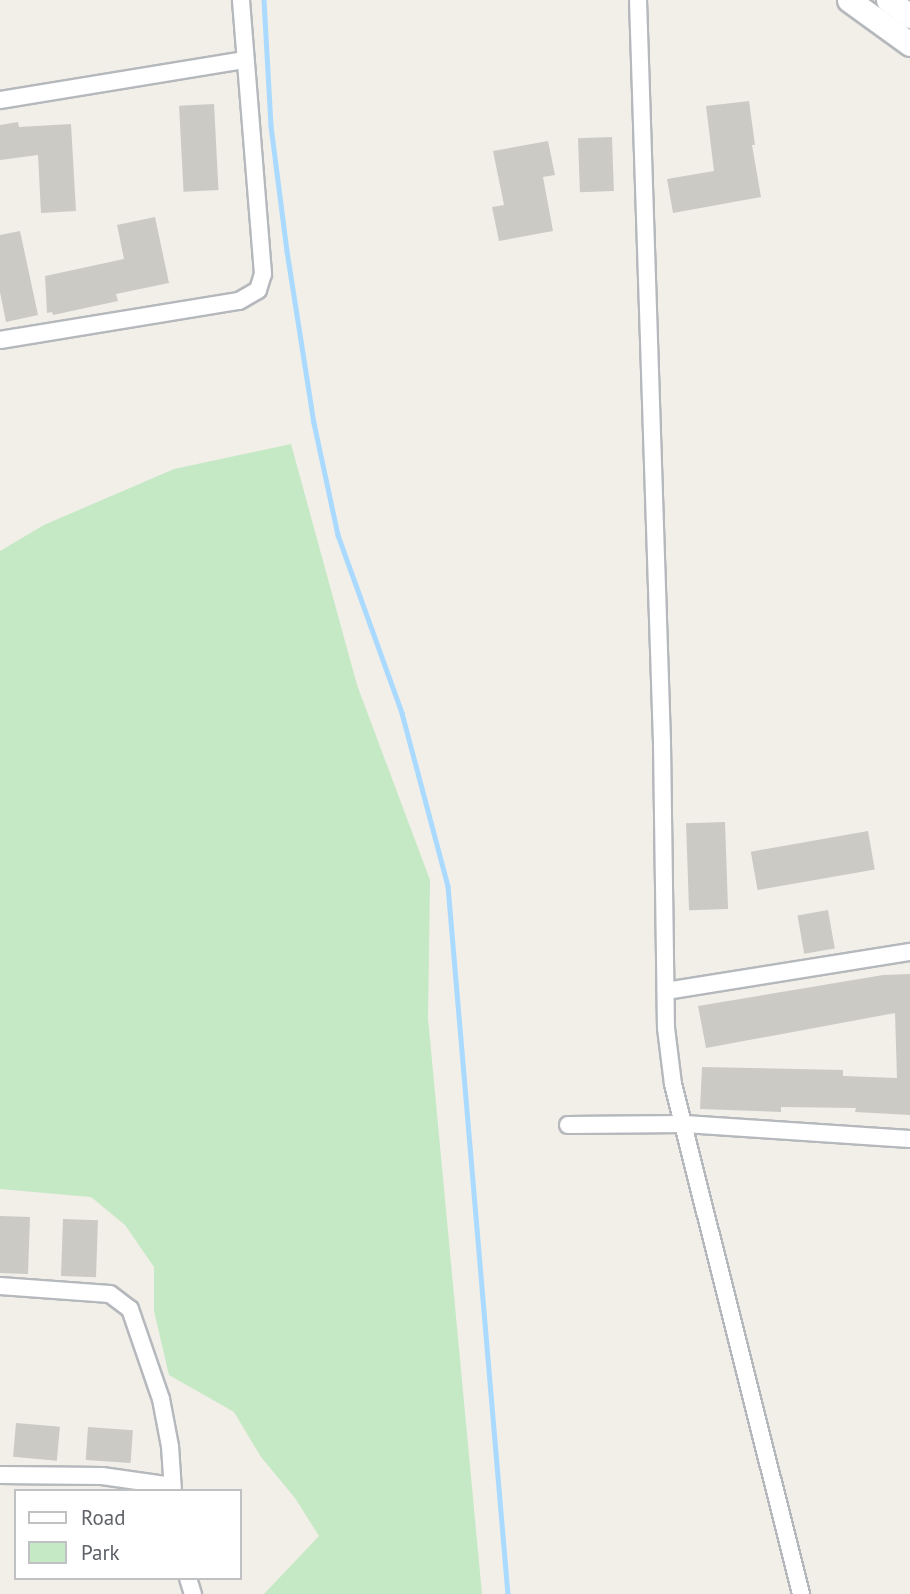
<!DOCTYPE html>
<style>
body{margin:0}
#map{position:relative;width:910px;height:1594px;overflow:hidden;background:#f1efe8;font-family:"PT Sans",sans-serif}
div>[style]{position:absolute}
.green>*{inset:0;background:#c5e8c5}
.stream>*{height:4.5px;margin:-2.25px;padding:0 2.25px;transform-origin:2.25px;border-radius:2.25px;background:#aadaff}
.building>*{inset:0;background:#cccac5;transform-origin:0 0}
.roads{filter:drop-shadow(2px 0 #b5b8bc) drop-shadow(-2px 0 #b5b8bc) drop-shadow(0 2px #b5b8bc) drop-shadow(0 -2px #b5b8bc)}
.minor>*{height:16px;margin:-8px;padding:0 8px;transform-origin:8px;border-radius:8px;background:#fff}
.secondary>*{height:23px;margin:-11.5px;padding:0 11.5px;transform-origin:11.5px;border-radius:11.5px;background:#fff}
span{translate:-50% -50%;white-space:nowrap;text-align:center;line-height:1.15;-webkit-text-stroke:5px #fff;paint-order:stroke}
.legend{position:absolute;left:14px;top:1489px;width:228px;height:91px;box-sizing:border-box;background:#fff;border:2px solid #bfc1c3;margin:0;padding:9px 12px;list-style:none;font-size:21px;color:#5f6368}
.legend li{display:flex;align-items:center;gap:14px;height:35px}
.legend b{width:35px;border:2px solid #bfc1c3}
</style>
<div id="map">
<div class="green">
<div style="clip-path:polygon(291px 444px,357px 685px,430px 880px,428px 1018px,482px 1594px,264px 1594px,319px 1536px,295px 1498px,261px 1457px,234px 1412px,169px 1375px,154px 1311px,154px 1267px,125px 1225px,91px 1197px,0 1189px,0 551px,44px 525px,174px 469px)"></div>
</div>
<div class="stream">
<div style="left:264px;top:0;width:126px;rotate:86.8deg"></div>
<div style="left:271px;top:126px;width:126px;rotate:82.7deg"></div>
<div style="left:287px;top:251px;width:174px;rotate:81.1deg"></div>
<div style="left:314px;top:423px;width:115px;rotate:77.9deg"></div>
<div style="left:338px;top:535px;width:189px;rotate:70.2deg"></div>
<div style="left:402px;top:713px;width:179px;rotate:75.1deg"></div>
<div style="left:448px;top:886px;width:711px;rotate:85.16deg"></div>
</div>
<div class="building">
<div style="clip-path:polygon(749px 101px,755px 145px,752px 145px,761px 197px,673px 213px,667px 179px,714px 171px,706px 106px)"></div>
<div style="left:214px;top:104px;width:86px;height:35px;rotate:87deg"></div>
<div style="clip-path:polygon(18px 122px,19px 127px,71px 124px,76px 211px,41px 213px,38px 155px,0 160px,0 125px)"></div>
<div style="left:612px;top:137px;width:54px;height:34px;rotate:88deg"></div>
<div style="clip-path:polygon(548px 141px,555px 175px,543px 177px,553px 231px,499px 241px,492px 207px,504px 205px,493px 151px)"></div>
<div style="clip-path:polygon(155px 217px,169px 283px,116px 294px,118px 301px,53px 315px,52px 312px,47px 313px,45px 276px,124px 259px,117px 225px)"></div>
<div style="clip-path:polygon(20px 231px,38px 315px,6px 322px,0 292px,0 235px)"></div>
<div style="left:725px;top:822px;width:87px;height:39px;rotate:88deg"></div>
<div style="left:868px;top:831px;width:39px;height:119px;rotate:80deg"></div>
<div style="left:828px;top:910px;width:39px;height:31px;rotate:80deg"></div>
<div style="clip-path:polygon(910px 974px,910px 1115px,855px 1112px,856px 1108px,781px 1107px,781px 1112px,700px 1109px,702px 1067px,843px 1070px,843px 1076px,897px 1078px,895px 1013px,706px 1048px,698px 1006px,883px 975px)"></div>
<div style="left:0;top:1216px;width:30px;height:57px;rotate:2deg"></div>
<div style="left:63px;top:1219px;width:35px;height:57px;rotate:2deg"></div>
<div style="left:16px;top:1423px;width:44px;height:34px;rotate:5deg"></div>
<div style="left:88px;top:1427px;width:45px;height:33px;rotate:4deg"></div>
</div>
<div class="roads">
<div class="minor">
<div style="left:638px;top:0;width:743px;rotate:88.15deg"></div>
<div style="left:662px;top:743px;width:285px;rotate:89.2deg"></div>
<div style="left:666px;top:1028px;width:56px;rotate:82.9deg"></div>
<div style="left:673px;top:1084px;width:526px;rotate:75.91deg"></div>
<div style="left:0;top:100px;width:248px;rotate:-9.3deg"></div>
<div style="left:0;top:340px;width:242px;rotate:-9.3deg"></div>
<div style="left:239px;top:301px;width:22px;rotate:-30deg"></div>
<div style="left:258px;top:290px;width:17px;rotate:-73deg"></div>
<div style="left:263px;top:274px;width:275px;rotate:-94.6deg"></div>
<div style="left:666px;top:991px;width:247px;rotate:-9.1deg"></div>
<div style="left:568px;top:1125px;width:117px;rotate:-0.5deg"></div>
<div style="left:685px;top:1124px;width:225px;rotate:3.8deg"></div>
<div style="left:0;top:1286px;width:110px;rotate:4.2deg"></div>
<div style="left:110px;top:1294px;width:25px;rotate:37deg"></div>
<div style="left:130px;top:1309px;width:95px;rotate:71deg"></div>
<div style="left:161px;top:1399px;width:48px;rotate:79.2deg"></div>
<div style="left:170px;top:1446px;width:45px;rotate:86.2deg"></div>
<div style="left:0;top:1475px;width:102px;rotate:0.6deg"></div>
<div style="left:102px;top:1476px;width:71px;rotate:8.1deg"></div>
<div style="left:188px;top:1578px;width:17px;rotate:73deg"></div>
</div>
<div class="secondary">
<div style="left:849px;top:0;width:75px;rotate:35.8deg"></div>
<div style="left:888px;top:0;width:27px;rotate:36deg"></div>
</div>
</div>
<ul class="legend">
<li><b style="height:9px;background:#fff"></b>Road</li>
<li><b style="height:19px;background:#c5e8c5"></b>Park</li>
</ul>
</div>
